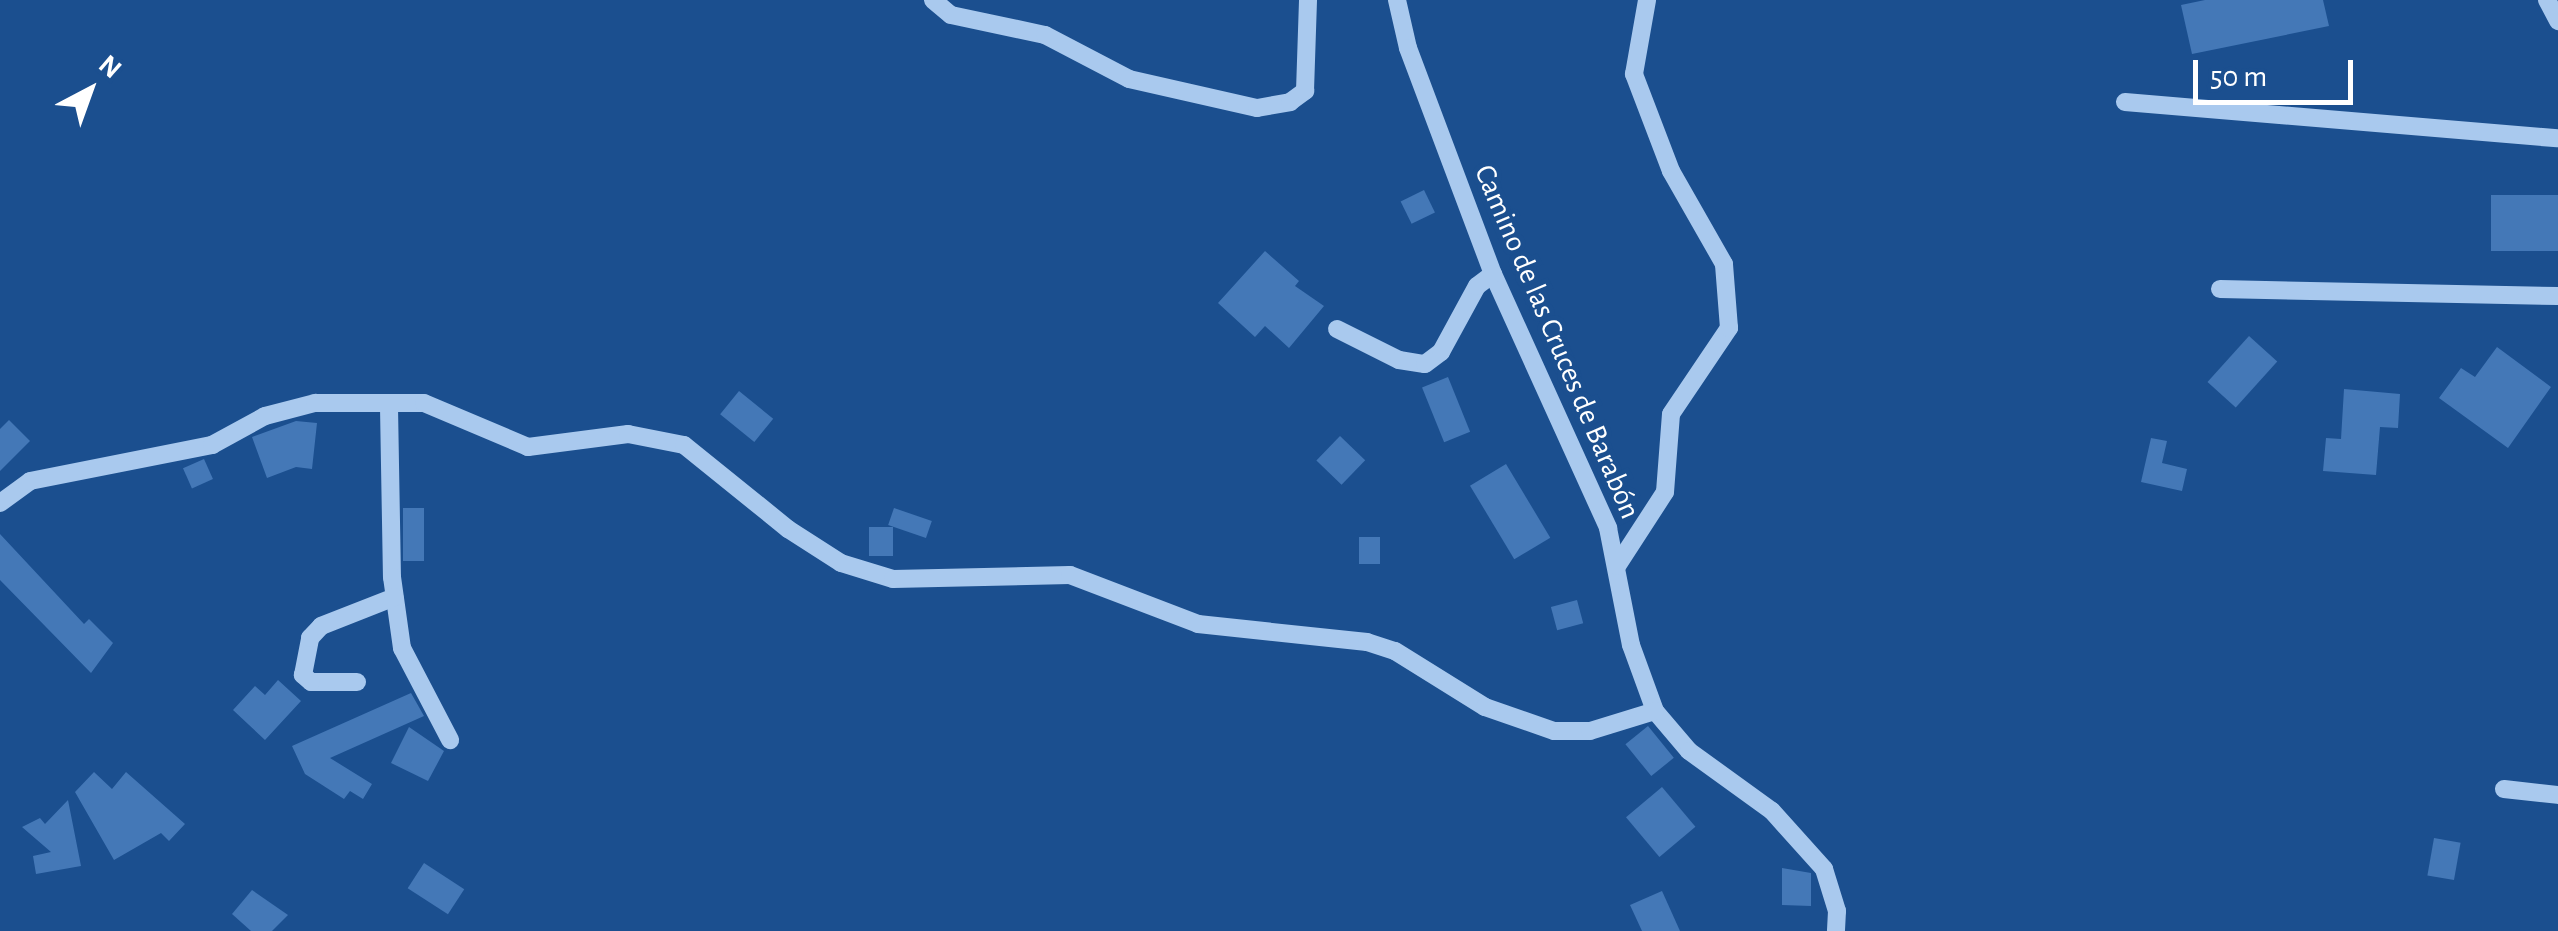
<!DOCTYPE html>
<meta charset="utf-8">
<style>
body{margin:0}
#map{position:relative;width:2558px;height:931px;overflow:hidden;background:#1b4f8f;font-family:"Alegreya Sans",sans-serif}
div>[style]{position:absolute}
.building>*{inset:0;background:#4478b7;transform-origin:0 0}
.minor>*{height:18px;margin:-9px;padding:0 9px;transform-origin:9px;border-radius:9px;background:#a9c9ee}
span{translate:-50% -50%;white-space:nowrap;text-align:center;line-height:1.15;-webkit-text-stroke:10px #1b4f8f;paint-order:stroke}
.street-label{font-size:30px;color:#fff}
.north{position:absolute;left:40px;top:40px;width:100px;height:100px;-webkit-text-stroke:8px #1b4f8f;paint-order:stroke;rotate:41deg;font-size:28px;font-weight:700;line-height:40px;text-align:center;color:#fff}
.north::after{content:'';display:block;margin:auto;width:35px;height:45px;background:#fff;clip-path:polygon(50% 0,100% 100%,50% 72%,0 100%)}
.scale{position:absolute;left:2193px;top:60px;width:160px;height:45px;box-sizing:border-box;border:5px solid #fff;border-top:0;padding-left:12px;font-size:30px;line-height:35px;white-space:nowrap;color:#fff;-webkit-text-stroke:8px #1b4f8f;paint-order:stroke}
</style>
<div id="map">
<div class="building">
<div style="clip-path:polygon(2205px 0,2323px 0,2329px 26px,2192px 54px,2181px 5px)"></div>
<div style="left:1424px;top:190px;width:25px;height:26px;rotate:64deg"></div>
<div style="left:2558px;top:195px;width:56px;height:67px;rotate:90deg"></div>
<div style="clip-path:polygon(1265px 251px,1299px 281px,1295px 286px,1324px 306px,1289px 348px,1265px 326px,1255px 337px,1218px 303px)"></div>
<div style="left:2249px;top:336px;width:38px;height:62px;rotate:42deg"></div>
<div style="clip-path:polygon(2497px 347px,2551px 387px,2508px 448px,2439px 398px,2461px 368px,2475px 377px)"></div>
<div style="left:1448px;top:377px;width:59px;height:28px;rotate:68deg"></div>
<div style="clip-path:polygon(2344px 389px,2400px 394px,2398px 428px,2380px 427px,2376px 475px,2323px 471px,2326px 438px,2341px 439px)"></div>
<div style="left:739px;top:391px;width:44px;height:30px;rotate:39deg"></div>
<div style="clip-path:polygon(9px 420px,30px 441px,0 471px,0 429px)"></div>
<div style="clip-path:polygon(296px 421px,317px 423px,312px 469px,296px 467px,267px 478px,252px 437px)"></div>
<div style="left:1340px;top:436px;width:35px;height:34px;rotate:44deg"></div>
<div style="clip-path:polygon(2151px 438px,2167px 441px,2162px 463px,2187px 469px,2182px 491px,2141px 482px)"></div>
<div style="left:204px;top:459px;width:22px;height:23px;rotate:66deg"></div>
<div style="left:1506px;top:464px;width:86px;height:42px;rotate:59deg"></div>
<div style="left:403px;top:508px;width:21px;height:53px"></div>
<div style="left:894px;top:508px;width:40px;height:18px;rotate:19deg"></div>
<div style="left:869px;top:527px;width:24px;height:29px"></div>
<div style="clip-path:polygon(0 534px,84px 624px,89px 619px,113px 643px,91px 673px,0 580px)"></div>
<div style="left:1359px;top:537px;width:21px;height:27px"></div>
<div style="left:1577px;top:600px;width:24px;height:27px;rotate:75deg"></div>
<div style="clip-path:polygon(278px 680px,301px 701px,265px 740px,233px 710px,255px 686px,265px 695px)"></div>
<div style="clip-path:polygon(411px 693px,424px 716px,330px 758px,372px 784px,363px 799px,350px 791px,344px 799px,305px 774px,292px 746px)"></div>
<div style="left:1648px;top:726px;width:41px;height:29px;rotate:51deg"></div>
<div style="clip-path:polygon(409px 727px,444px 751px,428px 781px,391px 763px)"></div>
<div style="clip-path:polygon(94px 772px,112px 789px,126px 772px,185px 824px,169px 841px,161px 833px,114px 860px,75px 792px)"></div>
<div style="left:1662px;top:787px;width:52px;height:47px;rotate:50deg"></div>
<div style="clip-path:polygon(68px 800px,81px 866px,36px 874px,33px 856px,51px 852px,22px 827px,40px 818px,45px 824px)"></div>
<div style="left:2434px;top:838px;width:27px;height:38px;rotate:10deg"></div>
<div style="left:424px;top:863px;width:48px;height:30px;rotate:33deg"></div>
<div style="clip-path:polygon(1782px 868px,1811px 873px,1811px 906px,1782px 905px)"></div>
<div style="clip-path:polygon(252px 890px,288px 915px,272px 931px,251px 931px,232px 914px)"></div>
<div style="clip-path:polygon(1662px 891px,1680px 931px,1642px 931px,1630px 905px)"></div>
</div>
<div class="minor">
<div style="left:933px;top:0;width:23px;rotate:40deg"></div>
<div style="left:951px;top:15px;width:96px;rotate:12deg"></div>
<div style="left:1045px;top:35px;width:95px;rotate:27.6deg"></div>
<div style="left:1129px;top:79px;width:131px;rotate:12.8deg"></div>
<div style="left:1257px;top:108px;width:34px;rotate:-10deg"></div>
<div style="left:1290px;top:102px;width:19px;rotate:-36deg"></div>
<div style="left:1305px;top:91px;width:91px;rotate:-88.1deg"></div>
<div style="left:1397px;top:0;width:49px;rotate:77.1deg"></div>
<div style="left:1408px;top:48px;width:241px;rotate:69.4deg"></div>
<div style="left:1493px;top:274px;width:279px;rotate:65.6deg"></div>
<div style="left:1608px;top:528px;width:119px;rotate:78.9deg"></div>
<div style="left:1631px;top:645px;width:70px;rotate:70deg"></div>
<div style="left:1655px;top:711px;width:52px;rotate:49.6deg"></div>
<div style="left:1689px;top:751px;width:102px;rotate:35.9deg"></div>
<div style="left:1772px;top:811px;width:78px;rotate:48.1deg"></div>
<div style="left:1824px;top:869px;width:44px;rotate:72.8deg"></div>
<div style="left:1837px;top:911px;width:20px;rotate:93deg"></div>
<div style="left:2547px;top:0;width:24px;rotate:62deg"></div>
<div style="left:2125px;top:102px;width:434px;rotate:4.8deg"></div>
<div style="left:2220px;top:289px;width:338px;rotate:1.2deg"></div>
<div style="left:1337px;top:329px;width:69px;rotate:26.6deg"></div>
<div style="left:1399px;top:360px;width:26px;rotate:9deg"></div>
<div style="left:1425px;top:364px;width:20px;rotate:-37deg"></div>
<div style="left:1441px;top:352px;width:75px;rotate:-61.4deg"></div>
<div style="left:1477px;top:286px;width:20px;rotate:-37deg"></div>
<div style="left:389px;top:407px;width:170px;rotate:89deg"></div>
<div style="left:392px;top:577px;width:72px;rotate:82deg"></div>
<div style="left:402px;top:648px;width:104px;rotate:62.4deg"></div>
<div style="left:0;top:503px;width:37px;rotate:-36deg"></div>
<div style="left:30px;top:481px;width:186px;rotate:-11.2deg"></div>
<div style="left:212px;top:445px;width:60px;rotate:-28.7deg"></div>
<div style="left:265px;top:416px;width:52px;rotate:-14.6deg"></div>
<div style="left:315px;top:403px;width:109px"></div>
<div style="left:424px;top:403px;width:113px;rotate:22.9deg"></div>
<div style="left:528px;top:447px;width:101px;rotate:-7.4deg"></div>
<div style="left:628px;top:434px;width:57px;rotate:11.1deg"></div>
<div style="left:684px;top:445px;width:134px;rotate:38.9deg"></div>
<div style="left:788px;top:529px;width:63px;rotate:32.7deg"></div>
<div style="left:841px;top:563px;width:54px;rotate:17.1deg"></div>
<div style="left:893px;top:579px;width:177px;rotate:-1.3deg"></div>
<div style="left:1070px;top:575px;width:137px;rotate:20.9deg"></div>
<div style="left:1198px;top:624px;width:170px;rotate:6.1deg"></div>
<div style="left:1367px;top:642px;width:29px;rotate:18deg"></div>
<div style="left:1395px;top:651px;width:106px;rotate:31.9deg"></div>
<div style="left:1485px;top:707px;width:73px;rotate:19.2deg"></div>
<div style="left:1554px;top:731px;width:36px"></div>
<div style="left:1590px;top:731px;width:68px;rotate:-17.1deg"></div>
<div style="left:1617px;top:566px;width:88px;rotate:-57deg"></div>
<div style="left:1665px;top:492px;width:78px;rotate:-85.6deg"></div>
<div style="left:1671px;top:414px;width:104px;rotate:-56deg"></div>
<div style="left:1729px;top:328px;width:64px;rotate:-94.5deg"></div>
<div style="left:1724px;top:264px;width:107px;rotate:-119.7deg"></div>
<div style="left:1671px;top:171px;width:104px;rotate:-110.9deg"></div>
<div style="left:1634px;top:74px;width:75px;rotate:-80deg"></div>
<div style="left:357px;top:682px;width:46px;rotate:180deg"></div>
<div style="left:311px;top:682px;width:11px;rotate:-139deg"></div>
<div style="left:303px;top:675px;width:38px;rotate:-79deg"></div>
<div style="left:310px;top:638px;width:16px;rotate:-47deg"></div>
<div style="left:321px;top:626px;width:79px;rotate:-21.4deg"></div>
<div style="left:2504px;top:789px;width:54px;rotate:6.3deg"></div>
</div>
<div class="street-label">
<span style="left:1557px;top:342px;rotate:67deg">Camino de las Cruces de Barabón</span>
</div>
<div class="north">N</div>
<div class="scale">50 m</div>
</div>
